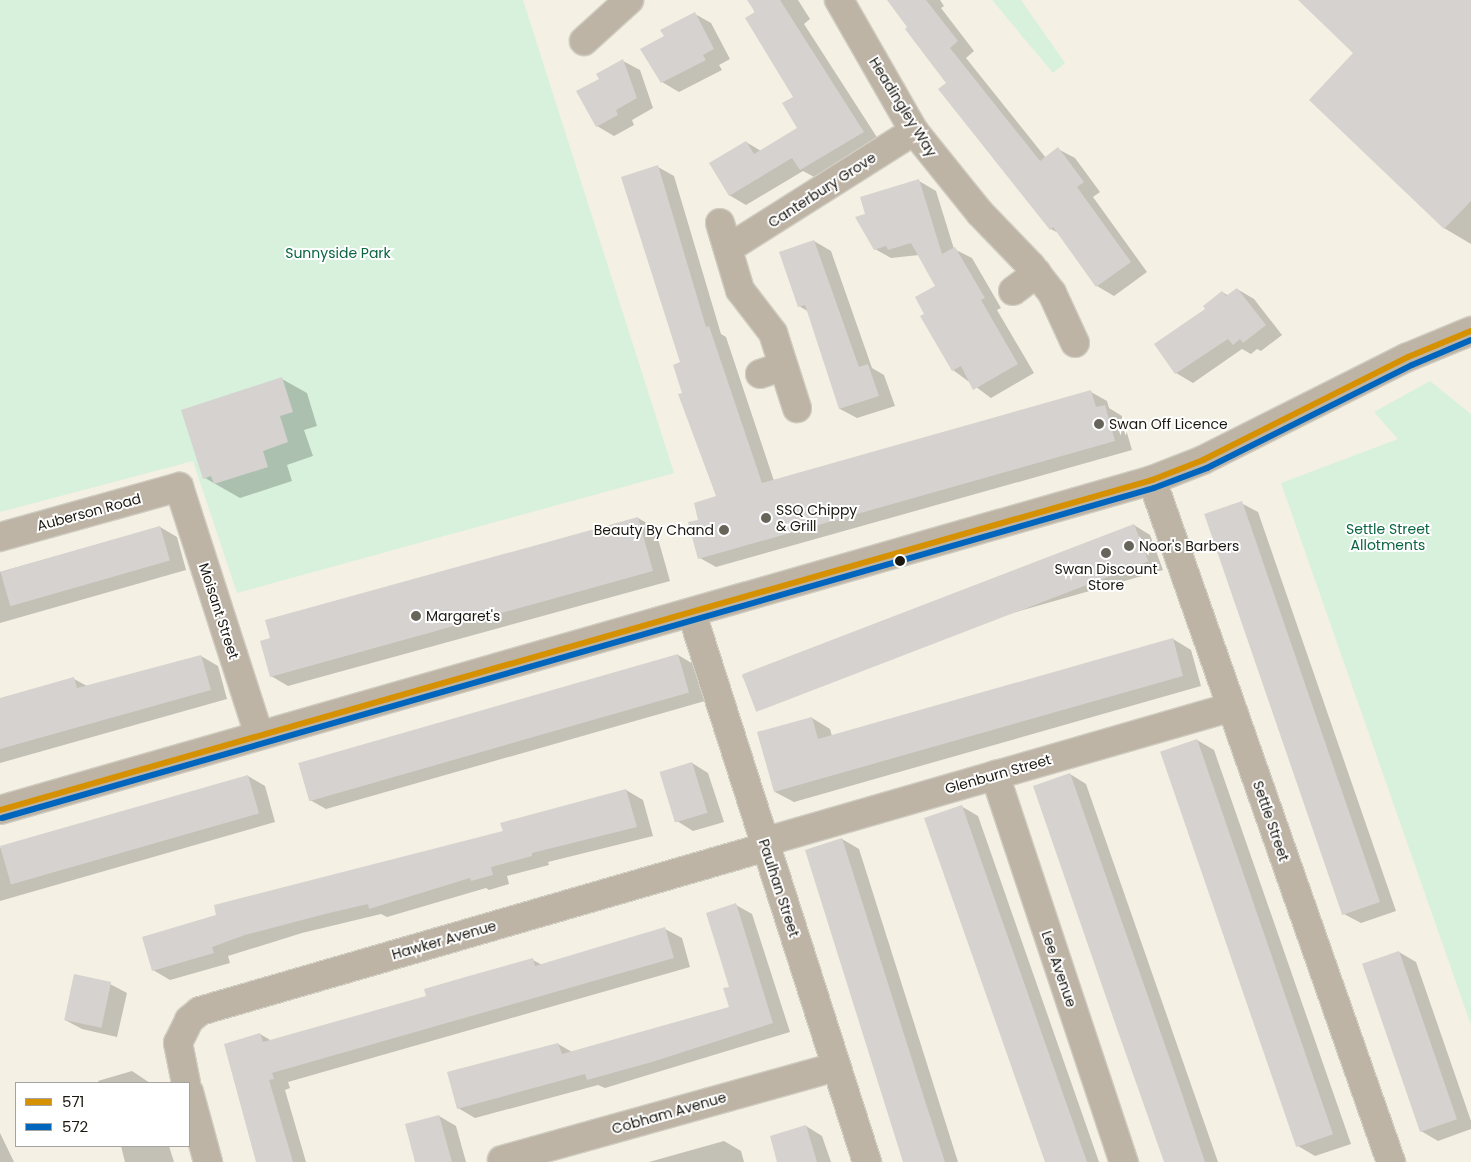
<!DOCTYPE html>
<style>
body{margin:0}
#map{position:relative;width:1471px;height:1162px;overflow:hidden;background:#f4f0e3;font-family:Poppins,sans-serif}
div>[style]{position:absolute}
.green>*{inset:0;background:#d8f1dc}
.shadow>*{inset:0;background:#0003}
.building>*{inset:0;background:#d5d2d0;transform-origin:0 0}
.roads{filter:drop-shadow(1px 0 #d0cdc3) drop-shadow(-1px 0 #d0cdc3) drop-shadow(0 1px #d0cdc3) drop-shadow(0 -1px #d0cdc3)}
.minor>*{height:28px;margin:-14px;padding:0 14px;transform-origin:14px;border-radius:14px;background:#beb4a5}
.tertiary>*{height:28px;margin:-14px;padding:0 14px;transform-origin:14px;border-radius:14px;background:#beb4a5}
.bus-1>*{height:6px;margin:-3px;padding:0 3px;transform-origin:3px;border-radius:3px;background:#d69103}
.bus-2>*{height:6px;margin:-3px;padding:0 3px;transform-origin:3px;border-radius:3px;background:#0065bd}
.dots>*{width:14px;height:14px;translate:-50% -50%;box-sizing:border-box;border:2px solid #fff;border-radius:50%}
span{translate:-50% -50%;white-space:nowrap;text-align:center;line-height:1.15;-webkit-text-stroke:4px #fff;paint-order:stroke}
.street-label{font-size:14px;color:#1b1811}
.park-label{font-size:14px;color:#0a6642}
.poi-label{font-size:14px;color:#1b1811}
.left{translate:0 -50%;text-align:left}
.right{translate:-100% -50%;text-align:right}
.legend{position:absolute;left:15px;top:1082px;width:175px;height:65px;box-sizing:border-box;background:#fff;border:1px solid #a4a3a0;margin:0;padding:6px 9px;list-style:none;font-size:15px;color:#1b1811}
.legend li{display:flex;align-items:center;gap:10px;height:25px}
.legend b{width:25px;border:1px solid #a4a3a0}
</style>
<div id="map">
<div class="green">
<div style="clip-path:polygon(0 0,523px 0,674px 473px,237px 593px,193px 461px,0 512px)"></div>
<div style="clip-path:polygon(992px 0,1021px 0,1065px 63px,1053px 73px)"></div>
<div style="clip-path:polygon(1430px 381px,1471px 414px,1471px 1025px,1281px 483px,1398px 439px,1374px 412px)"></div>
</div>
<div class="shadow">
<div style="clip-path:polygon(749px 0,798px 0,810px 19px,804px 24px,880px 142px,818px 179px,803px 171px,746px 205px,729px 195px,746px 142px,761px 151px,799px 129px,795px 97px)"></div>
<div style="clip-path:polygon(889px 0,940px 0,944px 6px,941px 8px,974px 51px,966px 58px,1046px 158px,1058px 149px,1075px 158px,1100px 192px,1093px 197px,1147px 272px,1114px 296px,1097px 286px,1060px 234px,1051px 229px)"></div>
<div style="clip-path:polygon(1300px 0,1471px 0,1471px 244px,1444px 228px,1355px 53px)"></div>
<div style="clip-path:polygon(695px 14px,711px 23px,730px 59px,719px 65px,722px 70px,679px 92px,662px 82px,666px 37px)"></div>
<div style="clip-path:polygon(623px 61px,640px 70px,653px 108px,632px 120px,634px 125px,614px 136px,597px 126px,600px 79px)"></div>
<div style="clip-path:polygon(658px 167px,674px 176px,721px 334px,726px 337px,774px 481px,1091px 392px,1107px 401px,1109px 408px,1122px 416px,1132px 450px,716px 567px,700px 558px,700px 520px,717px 497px,684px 394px)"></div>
<div style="clip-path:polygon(919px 181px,936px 191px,954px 249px,972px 258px,1001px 308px,997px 310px,1034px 373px,991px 398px,953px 370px,926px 314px,936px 286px,919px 255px,891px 258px,875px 249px,867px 215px)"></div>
<div style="clip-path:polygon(814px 241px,831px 251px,872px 368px,884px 375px,895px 406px,857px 418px,840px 409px,809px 312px,799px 306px)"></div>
<div style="clip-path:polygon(1237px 289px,1254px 299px,1282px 335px,1261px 351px,1257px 349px,1251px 354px,1242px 349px,1193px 383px,1176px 373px,1207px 309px,1222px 292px,1229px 296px)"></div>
<div style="clip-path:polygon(282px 379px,307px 393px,317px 426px,304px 430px,313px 456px,287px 465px,292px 481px,240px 498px,205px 478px)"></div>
<div style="clip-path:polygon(1241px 503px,1258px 512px,1396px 911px,1361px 923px,1344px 914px)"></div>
<div style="clip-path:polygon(638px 518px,655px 528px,670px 581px,288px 686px,271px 676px)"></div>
<div style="clip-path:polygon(1134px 525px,1150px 535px,1163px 570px,758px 686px,742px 677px)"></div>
<div style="clip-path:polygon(160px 527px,177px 537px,186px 570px,0 623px,0 572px)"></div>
<div style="clip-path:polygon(1173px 639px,1191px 650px,1201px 686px,794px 802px,775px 792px,812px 718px,830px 729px,832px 736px)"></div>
<div style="clip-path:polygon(678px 655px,695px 665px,705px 701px,326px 809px,310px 800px)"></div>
<div style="clip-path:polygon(201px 656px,218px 666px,227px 699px,0 763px,0 712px,74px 679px,87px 686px)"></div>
<div style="clip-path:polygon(1197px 740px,1214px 750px,1351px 1144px,1315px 1156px,1298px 1146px)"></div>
<div style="clip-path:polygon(692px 763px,708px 773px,724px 822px,693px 831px,677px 821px)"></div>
<div style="clip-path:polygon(1070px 774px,1086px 784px,1218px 1162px,1165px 1162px)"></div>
<div style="clip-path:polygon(248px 776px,265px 786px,275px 822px,0 901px,0 848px)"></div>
<div style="clip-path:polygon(626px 790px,643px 800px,653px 836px,548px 862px,549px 865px,507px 876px,509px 884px,489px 890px,486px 888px,387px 917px,381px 914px,302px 933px,228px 956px,230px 963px,170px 980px,153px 970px,504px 832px)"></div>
<div style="clip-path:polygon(961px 806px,978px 816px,1099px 1162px,1046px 1162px)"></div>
<div style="clip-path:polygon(842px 839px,859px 849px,958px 1162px,905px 1162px)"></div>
<div style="clip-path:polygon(736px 905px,752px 914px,790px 1032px,605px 1088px,598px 1085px,475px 1118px,458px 1108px,558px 1044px,572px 1052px,730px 1008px)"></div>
<div style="clip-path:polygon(665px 929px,682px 938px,690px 967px,288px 1082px,290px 1088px,285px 1090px,306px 1162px,264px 1162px,260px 1034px,272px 1041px,427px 997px,533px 960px,542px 965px)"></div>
<div style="clip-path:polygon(1399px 952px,1416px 962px,1471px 1121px,1471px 1129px,1438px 1141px,1421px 1131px)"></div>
<div style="clip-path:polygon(110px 984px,127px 993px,117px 1037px,82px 1029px,65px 1020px)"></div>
<div style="clip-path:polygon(132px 1071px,150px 1083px,99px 1083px,98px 1081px)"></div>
<div style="clip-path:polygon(439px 1116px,456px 1126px,466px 1162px,417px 1162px)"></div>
<div style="clip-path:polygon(806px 1126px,822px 1136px,831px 1162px,779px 1162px)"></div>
<div style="clip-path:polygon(0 1133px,14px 1162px,0 1162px)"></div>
<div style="clip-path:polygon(724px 1141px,741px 1151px,744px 1162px,649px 1162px)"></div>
<div style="clip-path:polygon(121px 1146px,169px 1146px,174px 1162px,125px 1162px)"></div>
</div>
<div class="building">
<div style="clip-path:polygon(747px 0,780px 0,864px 132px,800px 170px,792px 158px,729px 196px,709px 163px,746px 141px,754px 154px,797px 128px,782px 103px,793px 97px,745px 18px,755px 12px)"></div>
<div style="clip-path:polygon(887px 0,926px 0,958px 41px,950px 48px,1040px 161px,1058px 147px,1084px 182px,1077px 187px,1131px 262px,1096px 287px,1053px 227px,1050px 230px,938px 89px,946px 83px,905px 29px,907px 27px)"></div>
<div style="clip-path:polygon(1298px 0,1471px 0,1471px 201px,1444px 229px,1309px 100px,1353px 53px)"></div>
<div style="clip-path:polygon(695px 12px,714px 49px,703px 55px,706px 60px,661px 83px,640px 49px,664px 36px,660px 30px)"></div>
<div style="clip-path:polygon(623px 59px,637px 98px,616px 110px,618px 115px,596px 127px,576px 91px,599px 79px,596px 74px)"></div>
<div style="clip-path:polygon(658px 165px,706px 327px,709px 326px,762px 483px,1091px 390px,1096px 407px,1105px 405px,1115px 441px,698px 559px,688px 522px,698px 520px,694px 503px,716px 496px,678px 394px,682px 393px,673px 365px,680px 362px,621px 177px)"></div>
<div style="clip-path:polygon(919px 179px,942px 254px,955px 247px,985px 298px,981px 300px,1018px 364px,973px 390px,961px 366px,952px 371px,920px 316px,924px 314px,915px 297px,935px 286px,911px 243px,888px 250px,886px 246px,874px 250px,855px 217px,865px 214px,860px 197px)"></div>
<div style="clip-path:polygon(814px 240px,859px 367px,868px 364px,879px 396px,839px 409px,805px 305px,798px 307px,779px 252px)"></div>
<div style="clip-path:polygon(1237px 288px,1266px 325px,1243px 343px,1240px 339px,1233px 345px,1228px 339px,1175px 374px,1154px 344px,1205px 309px,1203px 306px,1222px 291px,1226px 296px)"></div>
<div style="clip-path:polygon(282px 377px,293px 412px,280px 416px,288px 442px,263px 451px,268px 467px,214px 484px,211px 476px,203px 479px,181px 410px)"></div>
<div style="left:1242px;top:501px;width:424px;height:40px;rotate:71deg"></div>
<div style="clip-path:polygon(638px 517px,653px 571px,270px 677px,260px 641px,270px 638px,265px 620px)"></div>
<div style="left:1134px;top:524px;width:40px;height:420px;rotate:69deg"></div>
<div style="left:160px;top:526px;width:36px;height:166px;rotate:74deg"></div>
<div style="clip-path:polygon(1173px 638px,1183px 676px,774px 792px,757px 732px,812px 717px,818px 739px)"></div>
<div style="left:678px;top:654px;width:40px;height:395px;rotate:74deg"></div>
<div style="clip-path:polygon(201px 655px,211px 690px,0 749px,0 698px,74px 677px,77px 688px)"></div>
<div style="left:1197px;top:739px;width:418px;height:39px;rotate:71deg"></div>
<div style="left:692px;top:762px;width:53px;height:34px;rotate:73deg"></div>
<div style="clip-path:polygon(1070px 773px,1180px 1088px,1205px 1162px,1164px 1162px,1115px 1023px,1033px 786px)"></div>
<div style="left:248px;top:775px;width:40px;height:258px;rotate:74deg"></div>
<div style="clip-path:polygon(626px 789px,637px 827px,532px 853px,532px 856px,491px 867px,493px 875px,471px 881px,470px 878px,369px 909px,368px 904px,325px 914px,245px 935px,212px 947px,214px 953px,152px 971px,142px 937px,216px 915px,214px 905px,503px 831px,500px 823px)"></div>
<div style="clip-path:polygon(962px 805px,989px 883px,1087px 1162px,1045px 1162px,1028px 1114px,924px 818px)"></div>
<div style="clip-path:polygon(842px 838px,927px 1107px,945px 1162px,903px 1162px,805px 850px)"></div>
<div style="clip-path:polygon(736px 903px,773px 1023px,652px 1062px,587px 1080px,585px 1074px,457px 1109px,447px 1072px,558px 1043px,562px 1054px,729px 1007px,723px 988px,729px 987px,706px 913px)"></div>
<div style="clip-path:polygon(665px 927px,674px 958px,272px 1073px,274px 1079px,269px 1080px,293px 1162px,256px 1162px,224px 1044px,260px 1033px,263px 1042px,426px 996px,424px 989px,469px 976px,533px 958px,535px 966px)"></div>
<div style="left:1399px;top:951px;width:178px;height:39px;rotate:71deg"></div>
<div style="left:74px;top:974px;width:38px;height:47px;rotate:12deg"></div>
<div style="clip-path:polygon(439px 1115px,452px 1162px,415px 1162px,405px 1124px)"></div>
<div style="clip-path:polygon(806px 1125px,817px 1162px,777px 1162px,770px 1136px)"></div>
</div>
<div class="roads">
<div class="minor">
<div style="left:839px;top:0;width:151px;rotate:60.2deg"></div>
<div style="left:914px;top:131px;width:105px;rotate:51.2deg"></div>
<div style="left:980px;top:213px;width:74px;rotate:46.1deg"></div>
<div style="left:1031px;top:266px;width:34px;rotate:52deg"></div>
<div style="left:1052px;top:293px;width:55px;rotate:65.3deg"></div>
<div style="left:584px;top:41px;width:61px;rotate:-42.3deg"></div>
<div style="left:720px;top:223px;width:70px;rotate:73.4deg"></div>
<div style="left:740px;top:290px;width:54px;rotate:52.5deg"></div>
<div style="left:773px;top:333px;width:79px;rotate:72.3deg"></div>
<div style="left:729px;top:248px;width:219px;rotate:-32.3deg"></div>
<div style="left:1013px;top:291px;width:30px;rotate:-37deg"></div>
<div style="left:760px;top:374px;width:24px;rotate:-19deg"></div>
<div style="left:1152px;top:480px;width:723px;rotate:70.69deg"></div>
<div style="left:0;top:537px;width:186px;rotate:-15.6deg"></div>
<div style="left:179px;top:487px;width:261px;rotate:72.1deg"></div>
<div style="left:692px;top:614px;width:575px;rotate:72.29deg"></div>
<div style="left:995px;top:775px;width:408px;rotate:71.6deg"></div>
<div style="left:764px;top:842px;width:486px;rotate:-16.1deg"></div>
<div style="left:186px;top:1083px;width:41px;rotate:-101.3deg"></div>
<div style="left:178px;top:1043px;width:25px;rotate:-64deg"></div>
<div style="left:189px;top:1020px;width:14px;rotate:-39deg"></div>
<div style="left:200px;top:1011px;width:589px;rotate:-16.16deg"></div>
<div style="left:189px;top:1092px;width:73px;rotate:74.8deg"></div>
<div style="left:502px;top:1160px;width:347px;rotate:-15.6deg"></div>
</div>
<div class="tertiary">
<div style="left:0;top:810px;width:1198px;rotate:-15.98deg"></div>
<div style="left:1152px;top:480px;width:55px;rotate:-21.4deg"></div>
<div style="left:1203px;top:460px;width:229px;rotate:-26.7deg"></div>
<div style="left:1408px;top:357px;width:68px;rotate:-22.4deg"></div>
</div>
</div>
<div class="bus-1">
<div style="left:0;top:810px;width:1198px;rotate:-15.98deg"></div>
<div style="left:1152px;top:480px;width:55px;rotate:-21.4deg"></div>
<div style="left:1203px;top:460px;width:229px;rotate:-26.7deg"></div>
<div style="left:1408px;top:357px;width:68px;rotate:-22.4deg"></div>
</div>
<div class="bus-2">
<div style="left:2px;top:818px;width:1198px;rotate:-15.98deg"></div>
<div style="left:1154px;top:488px;width:57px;rotate:-20.7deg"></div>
<div style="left:1207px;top:468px;width:229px;rotate:-26.7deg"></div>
<div style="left:1412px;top:365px;width:64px;rotate:-23deg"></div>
</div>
<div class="dots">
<div style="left:1099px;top:424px;background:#67645a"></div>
<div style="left:766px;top:518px;background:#67645a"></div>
<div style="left:724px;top:530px;background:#67645a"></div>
<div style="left:1129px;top:546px;background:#67645a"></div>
<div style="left:1106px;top:553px;background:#67645a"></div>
<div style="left:900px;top:561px;background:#1b1811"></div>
<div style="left:416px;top:616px;background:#67645a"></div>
</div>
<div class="street-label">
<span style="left:903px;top:107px;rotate:58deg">Headingley Way</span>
<span style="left:822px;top:190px;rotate:-33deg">Canterbury Grove</span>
<span style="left:89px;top:512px;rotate:-15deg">Auberson Road</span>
<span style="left:219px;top:611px;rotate:72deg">Moisant Street</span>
<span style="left:998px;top:774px;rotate:-16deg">Glenburn Street</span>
<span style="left:1271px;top:821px;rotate:71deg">Settle Street</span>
<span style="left:779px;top:888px;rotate:72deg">Paulhan Street</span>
<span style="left:444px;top:940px;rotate:-16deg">Hawker Avenue</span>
<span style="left:1059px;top:969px;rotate:71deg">Lee Avenue</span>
<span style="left:669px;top:1113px;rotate:-16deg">Cobham Avenue</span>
</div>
<div class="park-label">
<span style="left:338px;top:253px">Sunnyside Park</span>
<span style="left:1388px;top:537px">Settle Street<br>Allotments</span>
</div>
<div class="poi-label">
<span class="left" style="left:1109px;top:424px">Swan Off Licence</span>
<span class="left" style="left:776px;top:518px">SSQ Chippy<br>&amp; Grill</span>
<span class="right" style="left:714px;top:530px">Beauty By Chand</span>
<span class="left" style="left:1139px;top:546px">Noor's Barbers</span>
<span style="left:1106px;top:577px">Swan Discount<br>Store</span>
<span class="left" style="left:426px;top:616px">Margaret's</span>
</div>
<ul class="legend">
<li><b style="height:6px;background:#d69103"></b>571</li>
<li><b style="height:6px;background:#0065bd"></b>572</li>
</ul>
</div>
